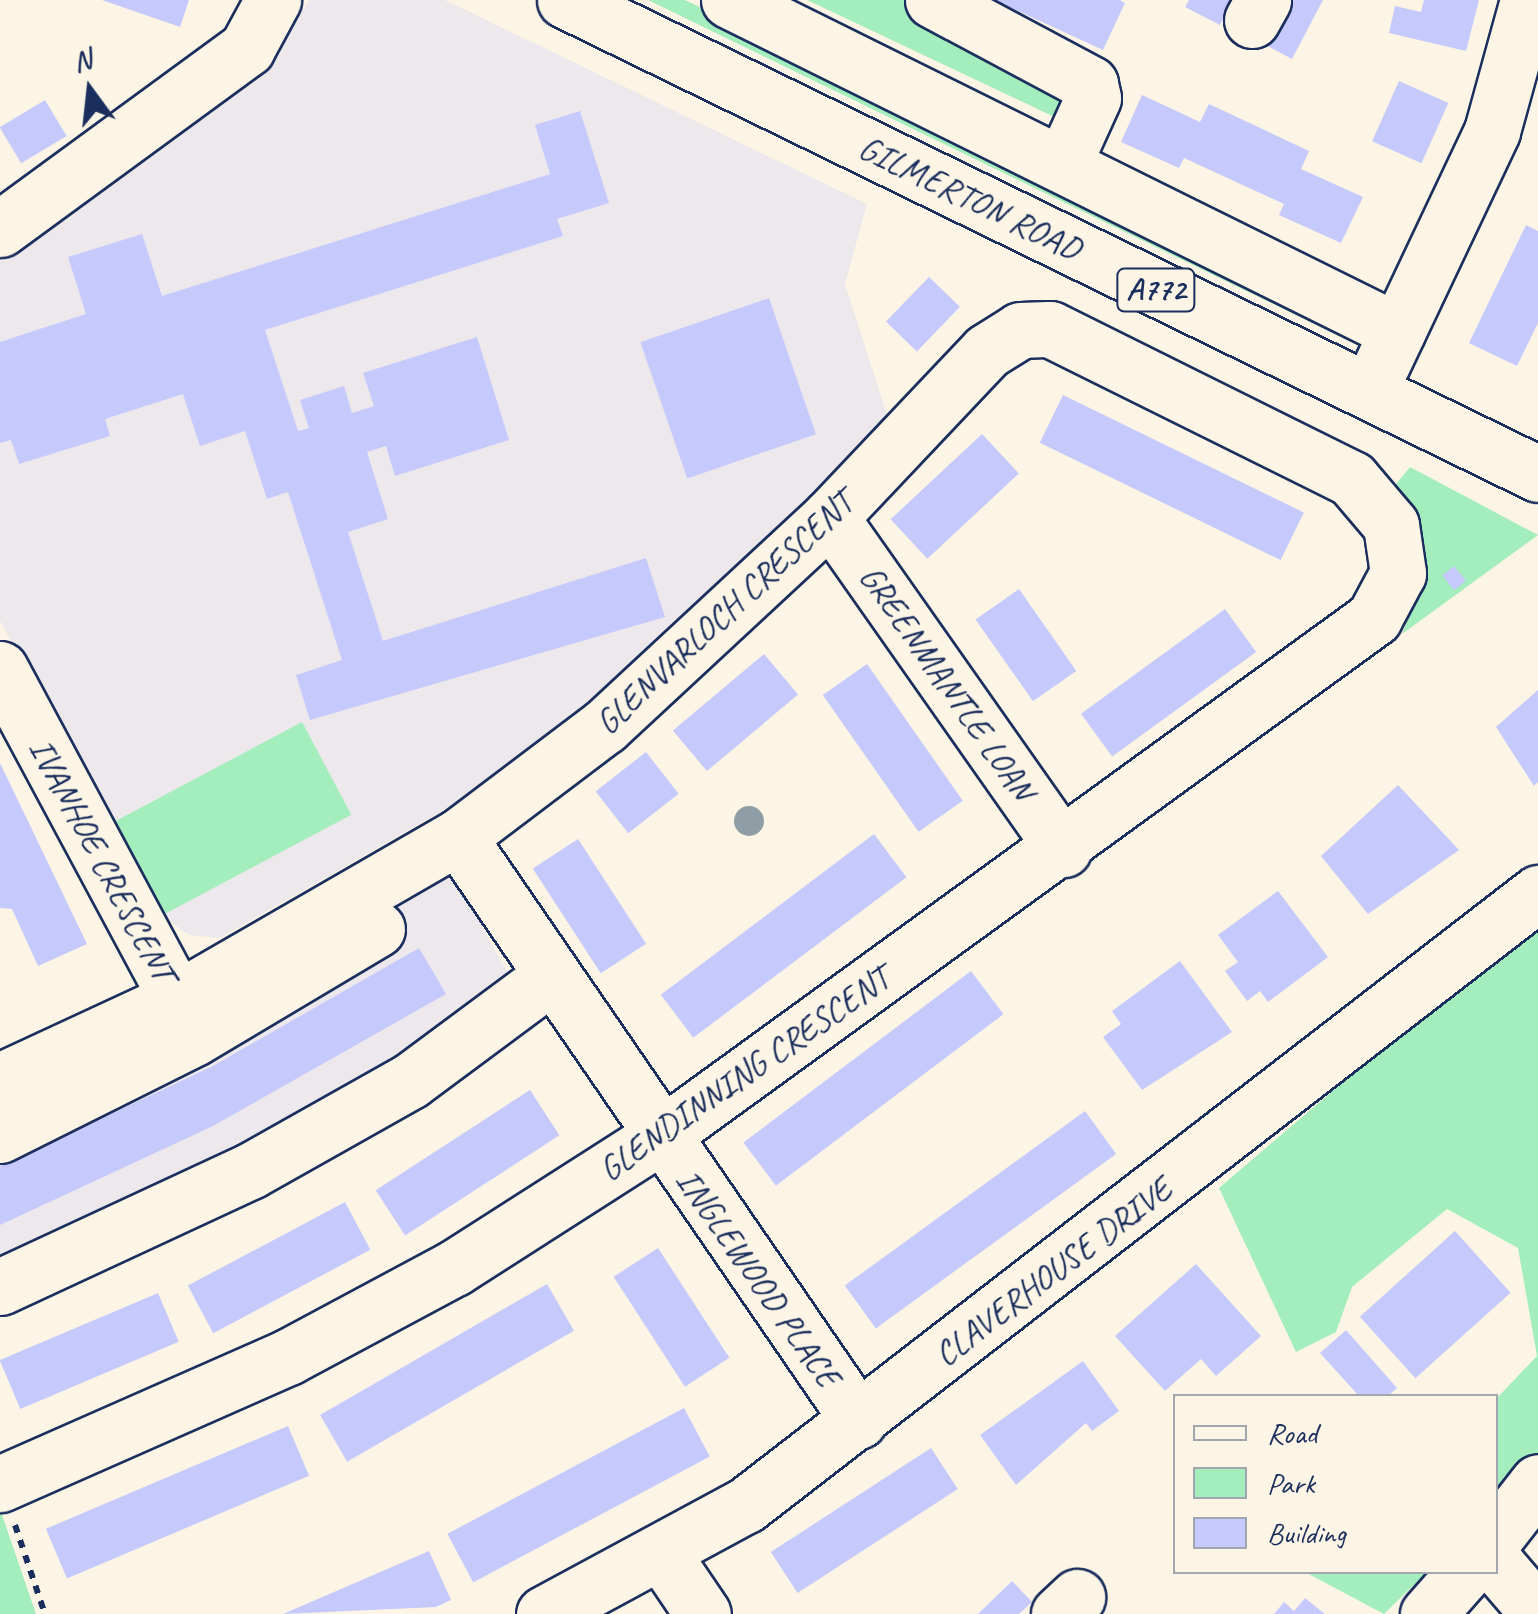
<!DOCTYPE html>
<style>
body{margin:0}
#map{position:relative;width:1538px;height:1614px;overflow:hidden;background:#fcf5e5;font-family:Caveat,sans-serif}
div>[style]{position:absolute}
.built>*{inset:0;background:#ece8ec}
.green>*{inset:0;background:#a4edbc;transform-origin:0 0}
.building>*{inset:0;background:#c6c9fc;transform-origin:0 0}
.path>*{height:6px;margin-top:-3px;transform-origin:0;background:repeating-linear-gradient(90deg,#1b2f5e 0 8px,transparent 0 16px)}
.roads{filter:drop-shadow(2px 0 #1b2f5e) drop-shadow(-2px 0 #1b2f5e) drop-shadow(0 2px #1b2f5e) drop-shadow(0 -2px #1b2f5e)}
.minor>*{height:55px;margin:-27.5px;padding:0 27.5px;transform-origin:27.5px;border-radius:27.5px;background:#fcf5e5}
.major>*{height:55px;margin:-27.5px;padding:0 27.5px;transform-origin:27.5px;border-radius:27.5px;background:#fcf5e5}
.trees>*{width:30px;height:30px;margin:-15px;border-radius:50%;background:#8f9da5}
span{translate:-50% -50%;white-space:nowrap;text-align:center;line-height:1.15;-webkit-text-stroke:9px #fcf5e5;paint-order:stroke}
.shield-label span{padding:2px 8px;background:#fcf5e5;border:2px solid;border-radius:8px;-webkit-text-stroke-width:0}
.shield-label{font-size:32px;color:#1b2f5e;font-weight:700}
.street-label{font-size:35px;color:#1b2f5e}
.legend{position:absolute;left:1173px;top:1394px;width:325px;height:180px;box-sizing:border-box;background:#fcf5e5;border:2px solid #a2a6af;margin:0;padding:12px 18px;list-style:none;font-size:30px;color:#1b2f5e}
.legend li{display:flex;align-items:center;gap:20px;height:50px}
.legend b{width:50px;border:2px solid #a2a6af}
.north{position:absolute;left:40px;top:40px;width:100px;height:100px;-webkit-text-stroke:8px #fcf5e5;paint-order:stroke;rotate:345deg;font-size:28px;font-weight:700;line-height:40px;text-align:center;color:#1b2f5e}
.north::after{content:'';display:block;margin:auto;width:35px;height:45px;background:#1b2f5e;clip-path:polygon(50% 0,100% 100%,50% 72%,0 100%)}
</style>
<div id="map">
<div class="built">
<div style="clip-path:polygon(309px 0,445px 0,867px 204px,845px 284px,888px 418px,680px 634px,454px 804px,220px 938px,189px 935px,156px 912px,0 621px,0 250px,279px 51px)"></div>
<div style="clip-path:polygon(448px 865px,511px 979px,376px 1078px,215px 1167px,0 1262px,0 1104px)"></div>
</div>
<div class="green">
<div style="clip-path:polygon(648px 0,685px 0,1362px 327px,1349px 341px)"></div>
<div style="clip-path:polygon(807px 0,910px 0,1071px 78px,1067px 123px)"></div>
<div style="clip-path:polygon(1410px 467px,1538px 535px,1402px 634px,1418px 594px,1393px 488px)"></div>
<div style="left:302px;top:722px;width:105px;height:212px;rotate:62deg"></div>
<div style="clip-path:polygon(1538px 916px,1538px 1495px,1496px 1505px,1496px 1399px,1537px 1356px,1518px 1248px,1447px 1209px,1352px 1287px,1336px 1332px,1296px 1352px,1219px 1188px)"></div>
<div style="clip-path:polygon(0 1509px,36px 1614px,0 1614px)"></div>
<div style="clip-path:polygon(1305px 1572px,1427px 1572px,1384px 1614px)"></div>
</div>
<div class="building">
<div style="clip-path:polygon(102px 0,189px 0,180px 27px)"></div>
<div style="clip-path:polygon(994px 0,1120px 0,1125px 3px,1103px 50px)"></div>
<div style="clip-path:polygon(1189px 0,1233px 0,1220px 25px,1185px 7px)"></div>
<div style="clip-path:polygon(1278px 0,1323px 0,1292px 59px,1258px 41px)"></div>
<div style="clip-path:polygon(1424px 0,1479px 0,1466px 51px,1389px 33px,1395px 6px,1421px 12px)"></div>
<div style="left:1399px;top:81px;width:54px;height:66px;rotate:24deg"></div>
<div style="clip-path:polygon(1142px 95px,1200px 122px,1209px 104px,1309px 151px,1301px 169px,1363px 197px,1341px 243px,1279px 215px,1284px 204px,1184px 158px,1179px 168px,1121px 142px)"></div>
<div style="left:45px;top:100px;width:42px;height:53px;rotate:59deg"></div>
<div style="clip-path:polygon(580px 111px,609px 203px,557px 219px,563px 236px,265px 330px,298px 431px,309px 428px,300px 400px,344px 386px,352px 413px,374px 406px,363px 373px,477px 337px,509px 440px,395px 476px,386px 446px,367px 452px,388px 519px,348px 532px,383px 641px,646px 558px,665px 617px,310px 720px,296px 675px,342px 660px,288px 492px,267px 499px,245px 431px,200px 446px,183px 394px,105px 419px,110px 436px,19px 464px,11px 440px,0 443px,0 342px,86px 314px,68px 257px,142px 234px,162px 296px,550px 174px,535px 125px)"></div>
<div style="clip-path:polygon(1526px 225px,1538px 231px,1538px 323px,1517px 366px,1469px 343px)"></div>
<div style="left:929px;top:277px;width:43px;height:62px;rotate:44deg"></div>
<div style="left:769px;top:298px;width:144px;height:136px;rotate:71deg"></div>
<div style="left:1063px;top:395px;width:268px;height:53px;rotate:26deg"></div>
<div style="left:982px;top:434px;width:54px;height:125px;rotate:47deg"></div>
<div style="left:1454px;top:566px;width:19px;height:15px;rotate:51deg"></div>
<div style="left:1019px;top:589px;width:100px;height:53px;rotate:55deg"></div>
<div style="left:1225px;top:609px;width:53px;height:178px;rotate:54deg"></div>
<div style="left:764px;top:654px;width:53px;height:119px;rotate:50deg"></div>
<div style="left:867px;top:664px;width:167px;height:54px;rotate:55deg"></div>
<div style="clip-path:polygon(1538px 690px,1538px 782px,1534px 786px,1496px 727px)"></div>
<div style="left:646px;top:752px;width:53px;height:64px;rotate:52deg"></div>
<div style="clip-path:polygon(0 763px,87px 944px,38px 966px,12px 909px,0 908px)"></div>
<div style="clip-path:polygon(1398px 785px,1459px 850px,1368px 914px,1321px 856px)"></div>
<div style="left:874px;top:834px;width:54px;height:267px;rotate:53deg"></div>
<div style="left:578px;top:839px;width:125px;height:54px;rotate:57deg"></div>
<div style="clip-path:polygon(1278px 891px,1328px 957px,1268px 1002px,1260px 991px,1247px 1001px,1225px 971px,1238px 962px,1218px 935px)"></div>
<div style="clip-path:polygon(419px 948px,446px 994px,213px 1126px,0 1225px,0 1166px,213px 1066px)"></div>
<div style="clip-path:polygon(1180px 961px,1232px 1032px,1142px 1090px,1103px 1037px,1121px 1024px,1112px 1011px)"></div>
<div style="left:971px;top:971px;width:54px;height:285px;rotate:53deg"></div>
<div style="left:530px;top:1090px;width:54px;height:184px;rotate:57deg"></div>
<div style="left:1085px;top:1111px;width:53px;height:297px;rotate:54deg"></div>
<div style="left:345px;top:1202px;width:54px;height:178px;rotate:62deg"></div>
<div style="left:1455px;top:1231px;width:83px;height:128px;rotate:48deg"></div>
<div style="left:658px;top:1248px;width:131px;height:53px;rotate:57deg"></div>
<div style="clip-path:polygon(1196px 1264px,1261px 1336px,1216px 1376px,1201px 1359px,1165px 1391px,1115px 1336px)"></div>
<div style="left:547px;top:1284px;width:54px;height:262px;rotate:60deg"></div>
<div style="left:158px;top:1293px;width:53px;height:172px;rotate:67deg"></div>
<div style="clip-path:polygon(1346px 1330px,1397px 1388px,1388px 1396px,1359px 1396px,1320px 1353px)"></div>
<div style="clip-path:polygon(1083px 1361px,1119px 1411px,1092px 1431px,1086px 1423px,1016px 1485px,980px 1435px)"></div>
<div style="left:684px;top:1408px;width:55px;height:268px;rotate:62deg"></div>
<div style="left:288px;top:1426px;width:54px;height:263px;rotate:67deg"></div>
<div style="left:931px;top:1448px;width:49px;height:191px;rotate:57deg"></div>
<div style="clip-path:polygon(429px 1551px,451px 1600px,436px 1607px,283px 1614px)"></div>
<div style="clip-path:polygon(1012px 1581px,1032px 1602px,1019px 1614px,978px 1614px)"></div>
<div style="clip-path:polygon(1305px 1598px,1325px 1614px,1274px 1614px,1284px 1602px,1294px 1611px)"></div>
</div>
<div class="path">
<div style="left:15px;top:1525px;width:94px;rotate:71.4deg"></div>
</div>
<div class="roads">
<div class="minor">
<div style="left:729px;top:0;width:746px;rotate:26.36deg"></div>
<div style="left:933px;top:0;width:178px;rotate:28.1deg"></div>
<div style="left:1090px;top:84px;width:14px;rotate:78deg"></div>
<div style="left:1093px;top:98px;width:72px;rotate:114.4deg"></div>
<div style="left:1252px;top:20px;width:23px;rotate:-61deg"></div>
<div style="left:0;top:229px;width:306px;rotate:-36.2deg"></div>
<div style="left:247px;top:48px;width:55px;rotate:-61.6deg"></div>
<div style="left:1382px;top:364px;width:258px;rotate:-64.7deg"></div>
<div style="left:1492px;top:131px;width:136px;rotate:-74.6deg"></div>
<div style="left:830px;top:517px;width:406px;rotate:54.9deg"></div>
<div style="left:0;top:669px;width:374px;rotate:61.8deg"></div>
<div style="left:458px;top:837px;width:708px;rotate:55.52deg"></div>
<div style="left:0;top:1081px;width:195px;rotate:-24.9deg"></div>
<div style="left:177px;top:999px;width:324px;rotate:-30deg"></div>
<div style="left:458px;top:837px;width:184px;rotate:-37.1deg"></div>
<div style="left:605px;top:726px;width:307px;rotate:-42.9deg"></div>
<div style="left:830px;top:517px;width:228px;rotate:-46.6deg"></div>
<div style="left:987px;top:351px;width:39px;rotate:-32deg"></div>
<div style="left:1020px;top:330px;width:30px;rotate:-2deg"></div>
<div style="left:1050px;top:329px;width:337px;rotate:26.4deg"></div>
<div style="left:1352px;top:479px;width:60px;rotate:49.7deg"></div>
<div style="left:1391px;top:525px;width:49px;rotate:81.7deg"></div>
<div style="left:1398px;top:573px;width:51px;rotate:118.1deg"></div>
<div style="left:1374px;top:618px;width:884px;rotate:144.03deg"></div>
<div style="left:659px;top:1137px;width:243px;rotate:147.4deg"></div>
<div style="left:454px;top:1268px;width:188px;rotate:151.8deg"></div>
<div style="left:288px;top:1357px;width:315px;rotate:156.2deg"></div>
<div style="left:0;top:1135px;width:217px;rotate:-26.6deg"></div>
<div style="left:194px;top:1038px;width:213px;rotate:-30.8deg"></div>
<div style="left:0;top:1287px;width:276px;rotate:-24.9deg"></div>
<div style="left:250px;top:1171px;width:184px;rotate:-29.4deg"></div>
<div style="left:410px;top:1081px;width:174px;rotate:-36.6deg"></div>
<div style="left:1496px;top:1536px;width:68px;rotate:-52.1deg"></div>
<div style="left:663px;top:1555px;width:71px;rotate:55.9deg"></div>
<div style="left:1496px;top:1564px;width:65px;rotate:49.4deg"></div>
<div style="left:544px;top:1614px;width:230px;rotate:-28.4deg"></div>
<div style="left:746px;top:1505px;width:1001px;rotate:-37.69deg"></div>
<div style="left:1059px;top:1614px;width:25px;rotate:-43deg"></div>
<div style="left:1428px;top:1614px;width:56px;rotate:-48.6deg"></div>
</div>
<div class="major">
<div style="left:565px;top:0;width:1082px;rotate:25.97deg"></div>
</div>
</div>
<div class="trees">
<div style="left:749px;top:821px"></div>
</div>
<div class="shield-label">
<span style="left:1156px;top:290px">A772</span>
</div>
<div class="street-label">
<span style="left:970px;top:198px;rotate:26deg">GILMERTON ROAD</span>
<span style="left:724px;top:613px;rotate:-43deg">GLENVARLOCH CRESCENT</span>
<span style="left:947px;top:683px;rotate:55deg">GREENMANTLE LOAN</span>
<span style="left:102px;top:860px;rotate:62deg">IVANHOE CRESCENT</span>
<span style="left:744px;top:1074px;rotate:-35deg">GLENDINNING CRESCENT</span>
<span style="left:1053px;top:1272px;rotate:-37deg">CLAVERHOUSE DRIVE</span>
<span style="left:758px;top:1278px;rotate:55deg">INGLEWOOD PLACE</span>
</div>
<ul class="legend">
<li><b style="height:12px;background:#fcf5e5"></b>Road</li>
<li><b style="height:28px;background:#a4edbc"></b>Park</li>
<li><b style="height:28px;background:#c6c9fc"></b>Building</li>
</ul>
<div class="north">N</div>
</div>
